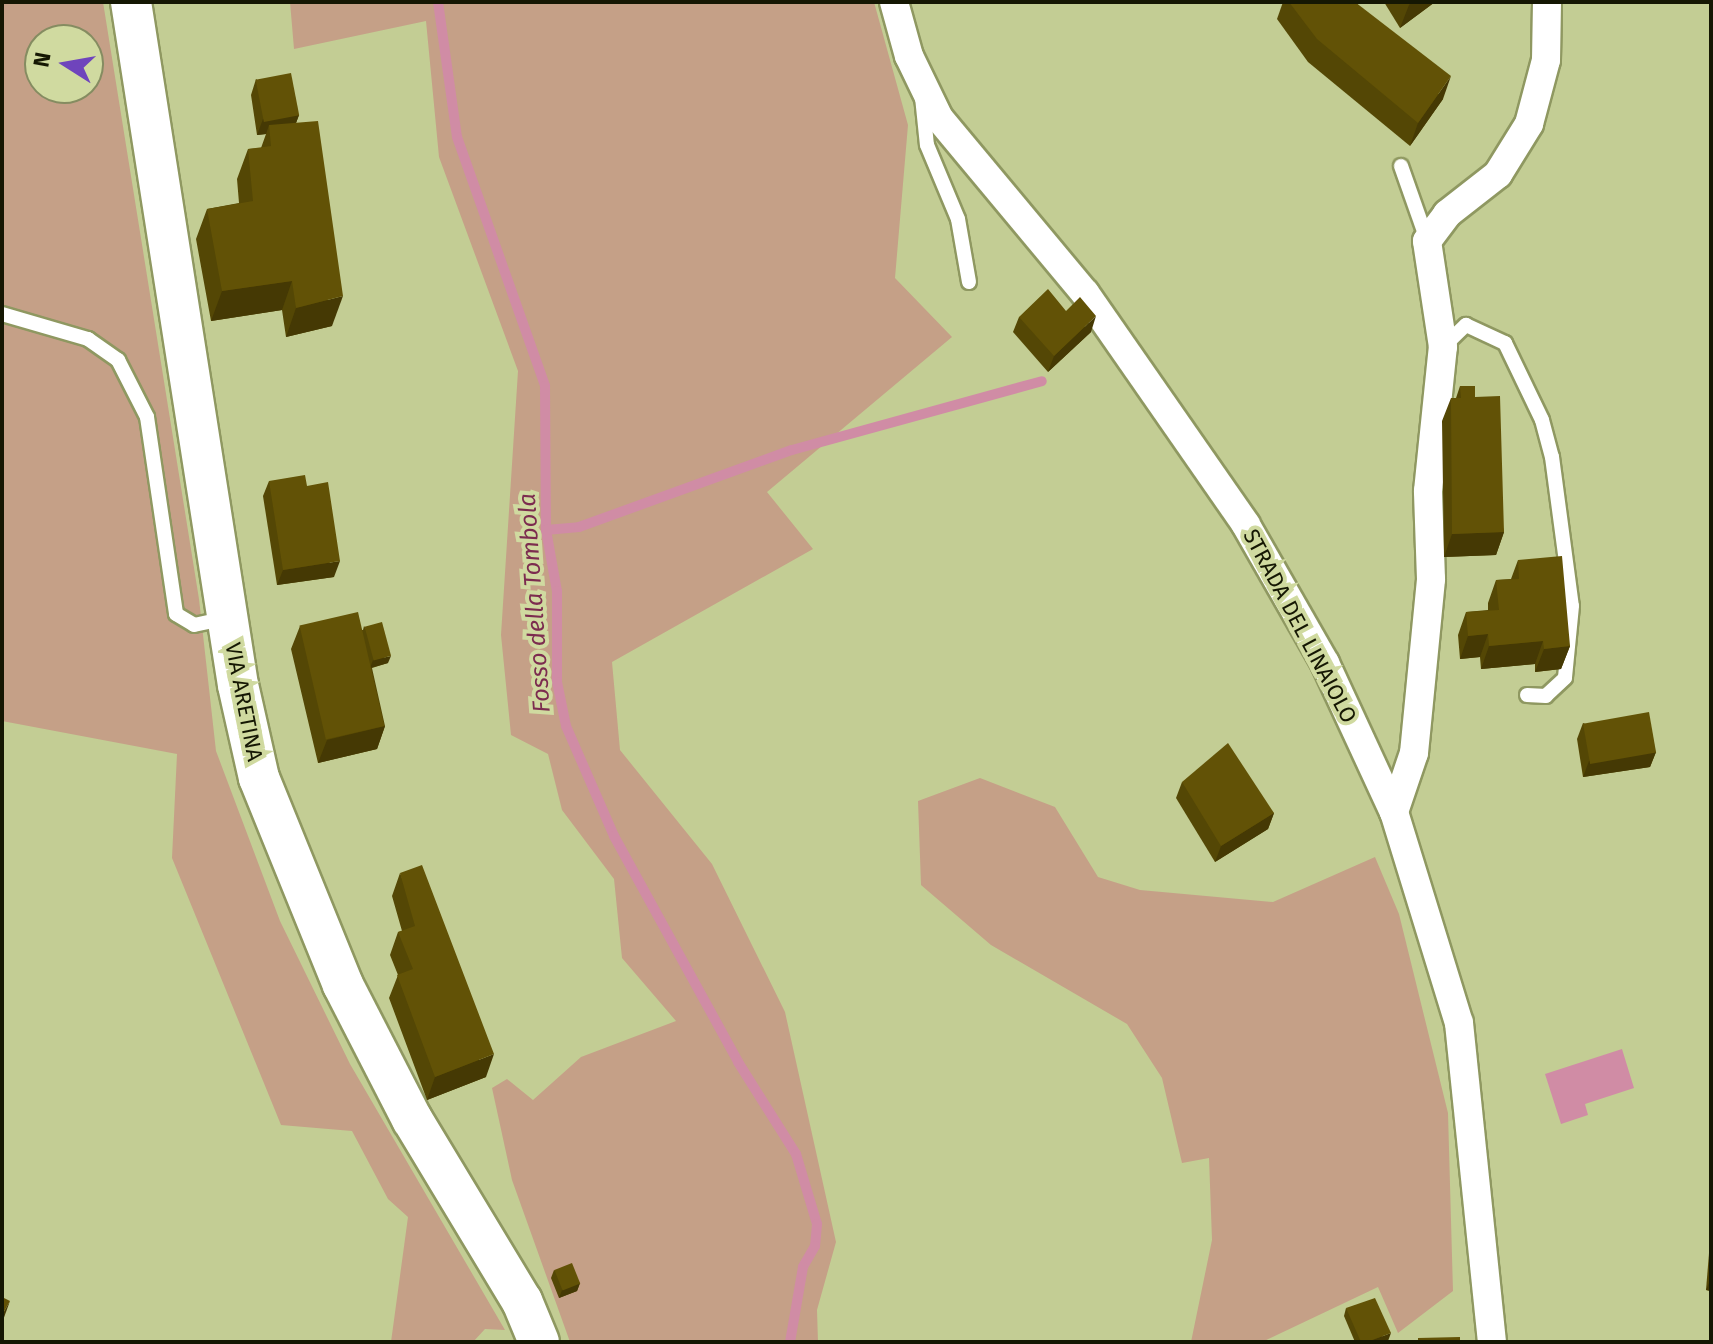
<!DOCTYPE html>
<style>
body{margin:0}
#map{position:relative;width:1713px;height:1344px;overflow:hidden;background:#c3cd94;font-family:"Fira Sans",sans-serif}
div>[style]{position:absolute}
.green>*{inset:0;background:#c5a087}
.water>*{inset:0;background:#d08ca5}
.stream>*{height:10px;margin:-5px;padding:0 5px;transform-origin:5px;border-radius:5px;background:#d08ca5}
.roads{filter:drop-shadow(2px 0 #8f9861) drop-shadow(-2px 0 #8f9861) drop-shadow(0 2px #8f9861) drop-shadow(0 -2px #8f9861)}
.service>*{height:14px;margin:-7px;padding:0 7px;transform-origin:7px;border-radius:7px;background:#fff}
.minor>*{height:28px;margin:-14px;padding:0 14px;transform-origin:14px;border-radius:14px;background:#fff}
.secondary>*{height:40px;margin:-20px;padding:0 20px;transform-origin:20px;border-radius:20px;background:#fff}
.wall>*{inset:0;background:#544705}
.shaded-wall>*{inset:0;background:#453904}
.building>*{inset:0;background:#625206;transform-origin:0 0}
span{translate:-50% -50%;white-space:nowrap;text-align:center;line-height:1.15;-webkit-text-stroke:8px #d0daa0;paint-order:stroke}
.street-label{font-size:22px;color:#151703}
.water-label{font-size:24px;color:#7c2c4f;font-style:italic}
.frame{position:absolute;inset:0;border:4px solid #151703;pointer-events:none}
.north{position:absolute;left:24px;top:24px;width:80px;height:80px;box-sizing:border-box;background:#d0daa0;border:2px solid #858c61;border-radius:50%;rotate:281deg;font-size:22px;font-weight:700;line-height:32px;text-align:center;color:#151703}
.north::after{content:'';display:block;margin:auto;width:28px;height:36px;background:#6f44bc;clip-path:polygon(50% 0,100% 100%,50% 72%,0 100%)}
</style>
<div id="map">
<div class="green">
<div style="clip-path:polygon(evenodd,2px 2px,103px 2px,199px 599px,216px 751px,280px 921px,350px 1064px,505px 1330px,485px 1329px,473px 1342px,391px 1342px,408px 1217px,388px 1199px,352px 1131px,281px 1125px,172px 858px,177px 754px,2px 721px,2px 2px,40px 40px,88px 40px,88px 88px,40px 88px,40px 40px)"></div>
<div style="clip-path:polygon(290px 2px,874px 2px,908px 125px,895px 278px,952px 337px,767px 492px,813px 549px,612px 662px,620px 750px,712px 864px,785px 1012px,836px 1242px,817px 1310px,818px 1342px,570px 1342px,512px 1180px,492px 1088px,507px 1079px,533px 1100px,581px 1057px,676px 1021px,622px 958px,614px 879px,562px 810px,548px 754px,511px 735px,501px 635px,518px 371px,439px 157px,426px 21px,294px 49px)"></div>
<div style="clip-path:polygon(980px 778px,1055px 807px,1098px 877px,1140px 890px,1273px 902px,1375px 857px,1399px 914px,1448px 1113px,1453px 1291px,1398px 1333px,1378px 1287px,1262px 1342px,1191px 1342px,1212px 1240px,1209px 1158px,1182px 1163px,1162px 1078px,1127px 1024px,991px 945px,921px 885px,918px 801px)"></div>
</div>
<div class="water">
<div style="clip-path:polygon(1622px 1049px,1634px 1088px,1585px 1104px,1588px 1115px,1561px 1124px,1545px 1074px)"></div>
</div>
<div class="stream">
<div style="left:438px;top:2px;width:136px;rotate:82deg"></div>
<div style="left:457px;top:137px;width:264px;rotate:70.5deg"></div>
<div style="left:545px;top:386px;width:144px;rotate:89.6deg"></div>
<div style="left:546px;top:530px;width:62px;rotate:79.8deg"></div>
<div style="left:557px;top:591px;width:91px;rotate:90deg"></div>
<div style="left:557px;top:682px;width:45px;rotate:78.4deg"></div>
<div style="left:566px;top:726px;width:120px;rotate:66.4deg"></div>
<div style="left:614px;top:836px;width:258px;rotate:61.2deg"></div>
<div style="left:738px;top:1062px;width:109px;rotate:57.8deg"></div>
<div style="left:796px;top:1154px;width:73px;rotate:73.3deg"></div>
<div style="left:817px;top:1224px;width:22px;rotate:95deg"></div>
<div style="left:815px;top:1246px;width:24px;rotate:120deg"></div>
<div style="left:803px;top:1267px;width:76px;rotate:99.8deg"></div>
<div style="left:546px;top:530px;width:33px;rotate:-5deg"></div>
<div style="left:579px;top:527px;width:226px;rotate:-19.9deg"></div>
<div style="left:792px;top:450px;width:259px;rotate:-15.4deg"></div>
</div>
<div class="roads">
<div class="service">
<div style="left:922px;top:97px;width:48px;rotate:84.1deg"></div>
<div style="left:927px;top:145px;width:80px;rotate:67.3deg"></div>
<div style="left:958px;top:219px;width:64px;rotate:80.1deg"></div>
<div style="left:1401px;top:166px;width:78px;rotate:70.6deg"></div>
<div style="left:2px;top:314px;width:90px;rotate:16.2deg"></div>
<div style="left:88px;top:339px;width:37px;rotate:35deg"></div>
<div style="left:118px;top:360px;width:64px;rotate:63deg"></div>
<div style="left:147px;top:417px;width:199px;rotate:81.6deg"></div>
<div style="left:176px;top:614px;width:21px;rotate:31deg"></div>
<div style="left:194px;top:625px;width:33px;rotate:-12deg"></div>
<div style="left:1443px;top:347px;width:32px;rotate:-44deg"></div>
<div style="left:1466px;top:325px;width:43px;rotate:24.8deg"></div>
<div style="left:1505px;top:343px;width:85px;rotate:64.3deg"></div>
<div style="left:1542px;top:420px;width:38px;rotate:75deg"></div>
<div style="left:1552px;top:457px;width:150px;rotate:82.4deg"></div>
<div style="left:1572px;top:606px;width:72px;rotate:95.6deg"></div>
<div style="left:1565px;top:678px;width:26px;rotate:137deg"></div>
<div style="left:1546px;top:696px;width:19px;rotate:-177deg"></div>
</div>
<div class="minor">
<div style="left:894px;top:2px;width:56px;rotate:74.5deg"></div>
<div style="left:909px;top:56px;width:69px;rotate:64.2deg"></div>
<div style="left:939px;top:118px;width:228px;rotate:50.2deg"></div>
<div style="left:1085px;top:293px;width:282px;rotate:55.2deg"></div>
<div style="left:1246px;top:525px;width:159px;rotate:60.2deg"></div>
<div style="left:1325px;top:663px;width:164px;rotate:65.2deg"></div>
<div style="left:1394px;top:812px;width:221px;rotate:72.9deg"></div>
<div style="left:1459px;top:1023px;width:321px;rotate:84.1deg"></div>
<div style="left:1394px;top:812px;width:62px;rotate:-71.3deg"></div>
<div style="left:1414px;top:753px;width:175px;rotate:-84.4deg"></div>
<div style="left:1431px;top:579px;width:88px;rotate:-92deg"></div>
<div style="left:1428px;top:491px;width:145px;rotate:-84.1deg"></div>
<div style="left:1443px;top:347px;width:107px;rotate:-98.6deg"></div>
<div style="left:1427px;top:241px;width:34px;rotate:-53deg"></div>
<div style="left:1447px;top:214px;width:65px;rotate:-38.1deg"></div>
<div style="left:1498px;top:174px;width:59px;rotate:-58.2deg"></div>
<div style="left:1529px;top:124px;width:66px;rotate:-75.1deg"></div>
<div style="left:1546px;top:60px;width:58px;rotate:-89deg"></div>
</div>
<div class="secondary">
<div style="left:131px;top:2px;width:691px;rotate:81.1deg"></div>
<div style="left:238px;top:685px;width:95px;rotate:77.3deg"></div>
<div style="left:259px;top:778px;width:223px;rotate:67.9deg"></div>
<div style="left:343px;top:985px;width:151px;rotate:62.8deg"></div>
<div style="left:412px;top:1119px;width:213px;rotate:58.9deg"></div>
<div style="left:522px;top:1301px;width:44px;rotate:67.5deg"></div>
</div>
</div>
<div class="wall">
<div style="clip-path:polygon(1283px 2px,1355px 2px,1443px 99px,1410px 146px,1308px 62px,1277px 19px)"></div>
<div style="clip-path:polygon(1384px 2px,1435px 2px,1400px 28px)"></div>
<div style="clip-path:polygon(256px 79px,299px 115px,296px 123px,332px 326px,286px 337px,282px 310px,211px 321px,196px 239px,207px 209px,239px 203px,237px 179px,248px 149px,261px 148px,266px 134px,257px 135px,251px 95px)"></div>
<div style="clip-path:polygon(1066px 311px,1091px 332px,1048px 372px,1013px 332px,1019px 317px)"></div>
<div style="clip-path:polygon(1460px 386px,1475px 397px,1504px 532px,1496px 555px,1444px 557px,1442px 421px,1451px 398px,1456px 398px)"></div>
<div style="clip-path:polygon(269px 481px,307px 486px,334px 577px,277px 585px,263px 496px)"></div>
<div style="clip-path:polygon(1518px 560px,1570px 646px,1561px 669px,1535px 672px,1535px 664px,1481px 669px,1480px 657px,1460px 659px,1458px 635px,1466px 612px,1488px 610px,1488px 603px,1496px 580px,1511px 579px)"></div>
<div style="clip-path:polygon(300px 626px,363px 630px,364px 626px,388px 663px,372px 668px,385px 726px,377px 749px,318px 763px,291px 649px)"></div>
<div style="clip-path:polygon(1583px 723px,1656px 752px,1650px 767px,1583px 777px,1577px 739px)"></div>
<div style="clip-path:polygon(1182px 782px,1274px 813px,1268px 829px,1215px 862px,1176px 798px)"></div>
<div style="clip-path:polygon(400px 873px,486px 1077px,427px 1100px,389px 998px,398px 975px,390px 955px,398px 932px,402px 931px,392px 896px)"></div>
<div style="clip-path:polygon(1711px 1229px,1711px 1291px,1706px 1290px)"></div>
<div style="clip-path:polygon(554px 1270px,580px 1283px,577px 1291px,559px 1298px,551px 1278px)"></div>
<div style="clip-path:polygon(1346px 1308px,1388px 1341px,1355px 1342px,1344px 1316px)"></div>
</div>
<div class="shaded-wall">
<div style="clip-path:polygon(1412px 2px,1435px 2px,1400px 28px,1409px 5px)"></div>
<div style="clip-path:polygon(1451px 76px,1443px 99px,1410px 146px,1418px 123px)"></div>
<div style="clip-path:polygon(299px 115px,293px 131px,269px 125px,266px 134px,257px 135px,263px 119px)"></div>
<div style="clip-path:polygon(292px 281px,282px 310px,211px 321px,222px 291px)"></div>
<div style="clip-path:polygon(343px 296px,332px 326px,286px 337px,296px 308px)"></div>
<div style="clip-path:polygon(1096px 316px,1091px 332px,1048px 372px,1054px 356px)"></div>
<div style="clip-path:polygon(1504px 532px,1496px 555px,1444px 557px,1452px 534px)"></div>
<div style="clip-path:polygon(340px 561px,334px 577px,277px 585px,283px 570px)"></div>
<div style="clip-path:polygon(1488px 634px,1480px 657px,1460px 659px,1468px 636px)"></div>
<div style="clip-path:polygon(1543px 641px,1535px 664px,1481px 669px,1489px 646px)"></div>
<div style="clip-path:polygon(1570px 646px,1561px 669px,1535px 672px,1544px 649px)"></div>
<div style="clip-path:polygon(391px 656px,388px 663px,370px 668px,373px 660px)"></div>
<div style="clip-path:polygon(385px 726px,377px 749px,318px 763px,327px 740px)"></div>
<div style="clip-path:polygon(1656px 752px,1650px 767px,1583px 777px,1589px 761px)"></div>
<div style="clip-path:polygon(1274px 813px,1268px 829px,1215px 862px,1221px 846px)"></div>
<div style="clip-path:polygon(494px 1054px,486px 1077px,427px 1100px,435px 1077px)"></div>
<div style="clip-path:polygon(1711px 1278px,1711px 1291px,1706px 1290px)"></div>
<div style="clip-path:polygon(580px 1283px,577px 1291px,559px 1298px,562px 1290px)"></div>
<div style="clip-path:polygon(10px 1301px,2px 1323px,2px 1315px)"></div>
<div style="clip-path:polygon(1391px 1333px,1388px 1341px,1367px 1342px)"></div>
</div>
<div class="building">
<div style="clip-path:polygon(1289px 2px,1355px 2px,1451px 76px,1418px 123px,1317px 39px)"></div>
<div style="left:291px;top:73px;width:43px;height:36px;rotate:79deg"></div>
<div style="clip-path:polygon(318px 121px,343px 296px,296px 308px,292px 281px,222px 291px,207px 209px,253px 201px,248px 149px,271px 146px,269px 125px)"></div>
<div style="clip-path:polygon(1048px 289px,1066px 311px,1080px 297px,1096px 316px,1054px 356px,1019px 317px)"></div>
<div style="clip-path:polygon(1460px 386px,1475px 386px,1475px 397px,1500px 396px,1504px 532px,1452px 534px,1451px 398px,1461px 398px)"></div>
<div style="clip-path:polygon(305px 475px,307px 486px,328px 482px,340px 561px,283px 570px,269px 481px)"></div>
<div style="clip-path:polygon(1562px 556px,1570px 646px,1544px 649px,1543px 641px,1489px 646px,1488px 634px,1468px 636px,1466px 612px,1499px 610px,1496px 580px,1519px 579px,1518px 560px)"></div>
<div style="left:358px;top:612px;width:117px;height:60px;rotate:77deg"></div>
<div style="left:382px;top:622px;width:35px;height:18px;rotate:75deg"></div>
<div style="left:1649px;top:712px;width:41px;height:67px;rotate:80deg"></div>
<div style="clip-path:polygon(1228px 743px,1274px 813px,1221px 846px,1182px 782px)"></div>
<div style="clip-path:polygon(422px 865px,494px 1054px,435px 1077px,397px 975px,413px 969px,398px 932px,415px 926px,400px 873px)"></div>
<div style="left:572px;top:1263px;width:22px;height:19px;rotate:68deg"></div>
<div style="clip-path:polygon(2px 1297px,10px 1301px,2px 1315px)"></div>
<div style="clip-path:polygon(1375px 1298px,1391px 1333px,1367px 1342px,1361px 1342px,1346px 1308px)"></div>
<div style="clip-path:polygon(1460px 1337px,1460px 1342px,1418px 1342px,1418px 1338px)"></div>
</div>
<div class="street-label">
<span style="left:1300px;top:626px;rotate:62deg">STRADA DEL LINAIOLO</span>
<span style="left:244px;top:702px;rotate:79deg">VIA ARETINA</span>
</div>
<div class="water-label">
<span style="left:535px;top:603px;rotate:-94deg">Fosso della Tombola</span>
</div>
<div class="frame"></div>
<div class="north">N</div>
</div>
